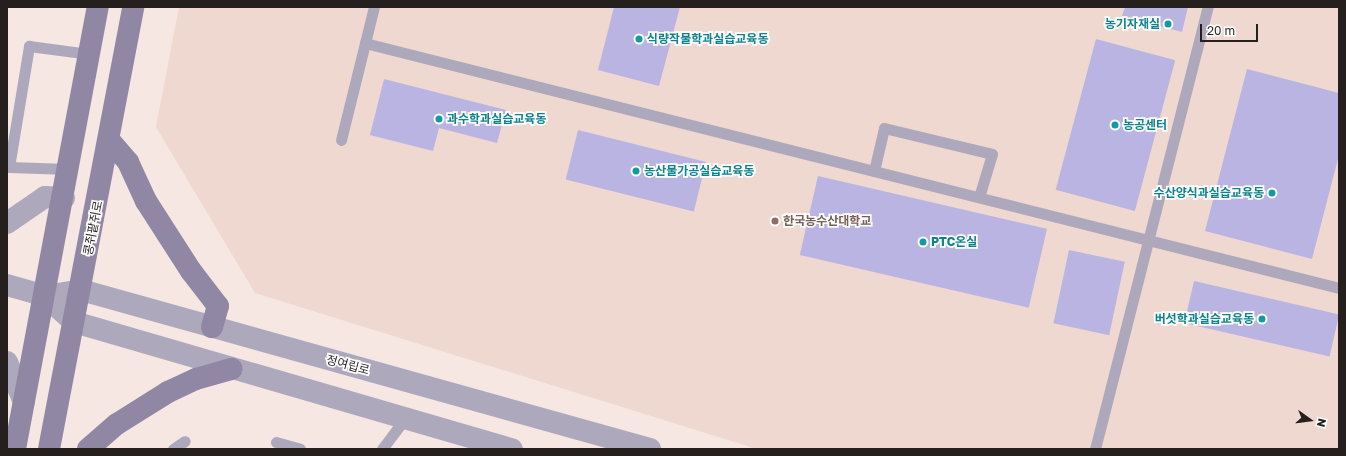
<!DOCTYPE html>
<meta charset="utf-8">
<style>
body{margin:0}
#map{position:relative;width:1346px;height:456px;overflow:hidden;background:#f6e7e2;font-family:"Golos Text","Noto Sans KR",sans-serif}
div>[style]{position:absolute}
.built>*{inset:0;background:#efd8d0}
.building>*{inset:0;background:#b9b4e2;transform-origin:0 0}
.service>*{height:11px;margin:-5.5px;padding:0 5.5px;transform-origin:5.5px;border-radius:5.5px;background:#aea8bc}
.tertiary>*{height:22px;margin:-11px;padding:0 11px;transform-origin:11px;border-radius:11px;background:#aea8bc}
.secondary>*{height:22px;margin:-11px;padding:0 11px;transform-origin:11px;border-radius:11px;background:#9087a4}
.dots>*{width:11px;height:11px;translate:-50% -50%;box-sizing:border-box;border:2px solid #fff;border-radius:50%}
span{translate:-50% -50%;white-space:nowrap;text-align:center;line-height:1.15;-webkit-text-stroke:3.5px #fff;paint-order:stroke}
.culture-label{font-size:12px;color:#0d838f;font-weight:700}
.right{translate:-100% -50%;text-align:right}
.left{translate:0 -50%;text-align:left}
.education-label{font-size:12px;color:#785e54;font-weight:700}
.street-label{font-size:12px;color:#251f1e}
.frame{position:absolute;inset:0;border:8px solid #251f1e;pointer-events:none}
.north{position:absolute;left:1290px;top:400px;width:40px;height:40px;-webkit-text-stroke:3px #fff;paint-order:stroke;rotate:104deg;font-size:11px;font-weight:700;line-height:16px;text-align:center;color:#251f1e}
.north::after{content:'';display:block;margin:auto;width:14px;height:18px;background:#251f1e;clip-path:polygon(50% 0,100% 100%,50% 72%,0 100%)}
.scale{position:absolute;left:1200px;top:24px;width:58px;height:18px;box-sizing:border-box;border:2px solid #251f1e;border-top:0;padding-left:5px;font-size:12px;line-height:14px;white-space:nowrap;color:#251f1e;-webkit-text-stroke:3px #fff;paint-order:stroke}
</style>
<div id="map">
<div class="built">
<div style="clip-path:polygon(179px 7px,1339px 7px,1339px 449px,757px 449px,255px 293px,156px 127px)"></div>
</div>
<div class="building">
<div style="clip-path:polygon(614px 7px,680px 7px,659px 86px,598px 70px)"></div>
<div style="clip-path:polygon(1125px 7px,1188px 7px,1182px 32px,1122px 16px)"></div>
<div style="left:1096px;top:39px;width:82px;height:156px;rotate:15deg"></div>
<div style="clip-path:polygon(1247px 69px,1339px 93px,1339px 155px,1312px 259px,1205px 231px)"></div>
<div style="clip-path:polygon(384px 79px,506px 110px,497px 143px,439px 128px,433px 151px,370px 135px)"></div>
<div style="left:578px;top:130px;width:132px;height:51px;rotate:14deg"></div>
<div style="left:818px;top:176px;width:235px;height:81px;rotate:13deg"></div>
<div style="left:1069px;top:250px;width:57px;height:75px;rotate:12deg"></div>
<div style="left:1194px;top:281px;width:149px;height:43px;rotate:13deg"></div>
</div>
<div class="service">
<div style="left:365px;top:43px;width:1004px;rotate:14.12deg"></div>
<div style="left:341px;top:140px;width:137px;rotate:-76.1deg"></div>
<div style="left:68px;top:169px;width:59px;rotate:-178.1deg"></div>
<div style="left:9px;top:167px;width:123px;rotate:-80.6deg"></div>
<div style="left:29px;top:46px;width:62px;rotate:7.5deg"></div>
<div style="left:874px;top:171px;width:44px;rotate:-76.9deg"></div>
<div style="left:884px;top:128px;width:111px;rotate:13.5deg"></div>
<div style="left:992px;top:154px;width:45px;rotate:106.8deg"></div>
<div style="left:276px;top:442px;width:25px;rotate:16deg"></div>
<div style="left:173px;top:449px;width:14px;rotate:-34deg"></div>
<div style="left:382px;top:449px;width:39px;rotate:-53deg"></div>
<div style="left:1095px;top:449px;width:456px;rotate:-75.7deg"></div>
</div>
<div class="tertiary">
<div style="left:7px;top:223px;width:46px;rotate:-34.4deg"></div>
<div style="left:45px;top:197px;width:19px;rotate:3deg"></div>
<div style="left:7px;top:285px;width:40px;rotate:16deg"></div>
<div style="left:45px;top:296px;width:39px;rotate:42deg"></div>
<div style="left:74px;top:322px;width:456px;rotate:16.2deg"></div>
<div style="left:45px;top:296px;width:36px;rotate:-9deg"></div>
<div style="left:81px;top:290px;width:591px;rotate:15.61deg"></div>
<div style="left:7px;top:362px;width:43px;rotate:67deg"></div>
</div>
<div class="secondary">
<div style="left:109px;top:140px;width:29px;rotate:49deg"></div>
<div style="left:128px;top:162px;width:43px;rotate:65.2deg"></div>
<div style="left:146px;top:201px;width:83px;rotate:57.3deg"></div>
<div style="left:191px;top:271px;width:44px;rotate:52.4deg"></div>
<div style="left:218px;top:306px;width:22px;rotate:106deg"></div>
<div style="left:15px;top:449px;width:450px;rotate:-79.4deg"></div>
<div style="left:49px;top:449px;width:450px;rotate:-79.2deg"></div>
<div style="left:88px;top:449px;width:38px;rotate:-41deg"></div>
<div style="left:117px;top:424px;width:60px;rotate:-32.1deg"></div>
<div style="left:168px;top:392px;width:31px;rotate:-25deg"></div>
<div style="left:196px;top:379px;width:37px;rotate:-16deg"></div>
</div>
<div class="dots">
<div style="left:1168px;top:24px;background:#0f9aa8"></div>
<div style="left:639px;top:39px;background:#0f9aa8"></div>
<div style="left:439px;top:119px;background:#0f9aa8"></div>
<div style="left:1115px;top:125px;background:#0f9aa8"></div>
<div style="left:636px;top:171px;background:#0f9aa8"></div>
<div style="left:1272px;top:193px;background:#0f9aa8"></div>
<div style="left:775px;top:221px;background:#8d6e63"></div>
<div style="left:923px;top:242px;background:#0f9aa8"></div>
<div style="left:1262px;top:319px;background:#0f9aa8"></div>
</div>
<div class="culture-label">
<span class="right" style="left:1160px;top:24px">농기자재실</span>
<span class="left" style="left:647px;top:39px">식량작물학과실습교육동</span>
<span class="left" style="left:447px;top:119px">과수학과실습교육동</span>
<span class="left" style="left:1123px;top:125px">농공센터</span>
<span class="left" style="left:644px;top:171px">농산물가공실습교육동</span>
<span class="right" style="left:1264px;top:193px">수산양식과실습교육동</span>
<span class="left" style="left:931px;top:242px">PTC온실</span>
<span class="right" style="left:1254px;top:319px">버섯학과실습교육동</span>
</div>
<div class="education-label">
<span class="left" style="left:783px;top:221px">한국농수산대학교</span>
</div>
<div class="street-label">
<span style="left:93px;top:228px;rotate:-79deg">콩쥐팥쥐로</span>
<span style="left:348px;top:365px;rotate:15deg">정여립로</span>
</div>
<div class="frame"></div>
<div class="north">N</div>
<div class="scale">20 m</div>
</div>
